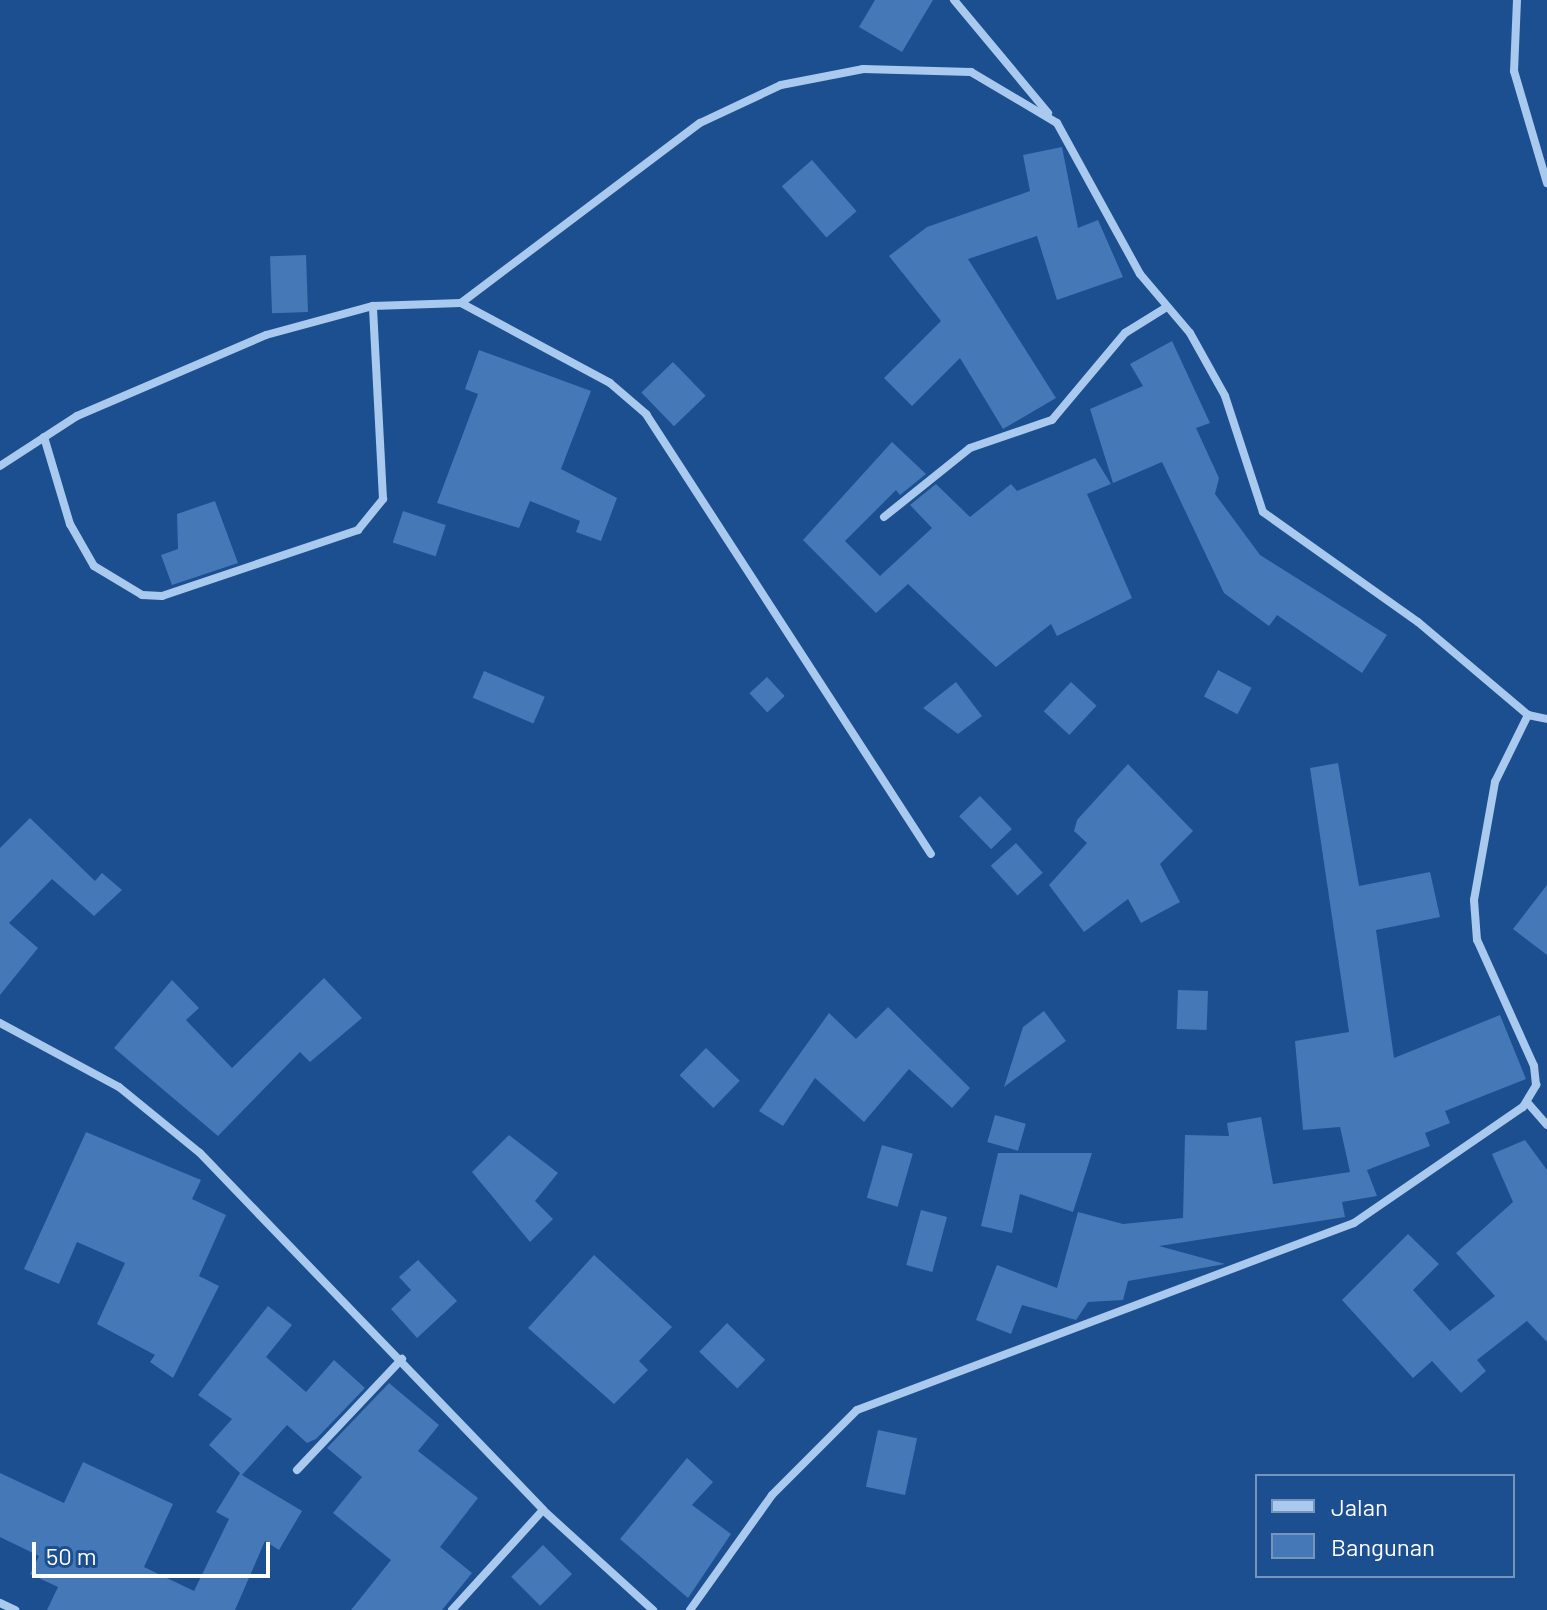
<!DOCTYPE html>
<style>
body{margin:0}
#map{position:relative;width:1547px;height:1610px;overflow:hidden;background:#1b4f8f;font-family:Barlow,sans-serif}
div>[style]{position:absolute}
.building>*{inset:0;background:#4478b7;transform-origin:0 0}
.street>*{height:8px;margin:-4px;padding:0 4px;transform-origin:4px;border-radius:4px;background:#a9c9ee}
span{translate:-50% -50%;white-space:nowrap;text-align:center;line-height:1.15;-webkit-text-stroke:8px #1b4f8f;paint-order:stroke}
.legend{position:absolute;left:1255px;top:1474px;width:260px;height:104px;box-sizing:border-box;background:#1b4f8f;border:2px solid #7695bc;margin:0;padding:10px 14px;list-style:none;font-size:24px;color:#fff}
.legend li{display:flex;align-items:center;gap:16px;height:40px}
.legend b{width:40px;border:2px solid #7695bc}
.scale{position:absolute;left:32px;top:1542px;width:238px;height:36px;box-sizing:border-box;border:4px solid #fff;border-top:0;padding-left:10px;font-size:24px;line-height:28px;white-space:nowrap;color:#fff;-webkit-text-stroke:6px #1b4f8f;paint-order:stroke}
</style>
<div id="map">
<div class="building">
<div style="clip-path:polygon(875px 0,933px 0,902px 52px,859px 27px)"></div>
<div style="clip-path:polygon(1062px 147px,1078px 228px,1098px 220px,1123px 277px,1057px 300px,1037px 236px,968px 259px,1056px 398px,1003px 429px,960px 358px,912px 406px,884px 378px,941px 321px,889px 256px,927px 227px,1030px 191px,1023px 155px)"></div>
<div style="left:812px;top:160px;width:68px;height:40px;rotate:49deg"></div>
<div style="left:306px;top:255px;width:57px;height:36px;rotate:88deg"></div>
<div style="clip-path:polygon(1172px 341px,1210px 423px,1196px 428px,1219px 478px,1215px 494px,1260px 555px,1387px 635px,1362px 673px,1277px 615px,1269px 626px,1224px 593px,1162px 462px,1113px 483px,1090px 409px,1143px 386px,1130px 364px)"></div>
<div style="clip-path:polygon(479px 350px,591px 391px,561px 469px,617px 498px,601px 541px,576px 532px,580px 521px,530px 501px,519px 528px,437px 503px,478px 394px,465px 389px)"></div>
<div style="left:673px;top:362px;width:47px;height:44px;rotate:46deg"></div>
<div style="clip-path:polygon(892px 442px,926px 474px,900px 495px,896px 490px,845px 541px,880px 576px,932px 528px,910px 505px,936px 484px,970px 517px,1011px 484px,1017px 491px,1095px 458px,1111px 484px,1087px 494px,1132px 598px,1057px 636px,1051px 624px,996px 667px,908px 584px,876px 613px,803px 540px)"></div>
<div style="clip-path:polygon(215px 501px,238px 563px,172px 585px,161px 555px,178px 549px,177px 514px)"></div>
<div style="left:403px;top:511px;width:45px;height:33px;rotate:18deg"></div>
<div style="left:1218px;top:670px;width:38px;height:30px;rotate:28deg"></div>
<div style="left:484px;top:671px;width:66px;height:29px;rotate:23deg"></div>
<div style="left:767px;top:677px;width:26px;height:24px;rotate:47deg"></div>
<div style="clip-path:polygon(956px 682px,982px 716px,958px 734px,923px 708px)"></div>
<div style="left:1071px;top:682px;width:35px;height:40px;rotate:43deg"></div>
<div style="clip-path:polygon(1338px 763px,1359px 886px,1430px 872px,1440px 917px,1376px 930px,1394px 1058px,1500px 1015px,1526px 1079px,1445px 1111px,1450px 1123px,1425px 1133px,1430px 1146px,1367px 1170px,1377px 1196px,1342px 1202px,1345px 1217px,1159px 1246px,1225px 1264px,1128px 1281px,1123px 1300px,1088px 1302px,1076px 1320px,1022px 1305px,1011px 1334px,976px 1320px,997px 1265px,1057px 1288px,1078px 1212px,1123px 1224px,1183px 1218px,1185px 1135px,1229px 1136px,1227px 1123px,1261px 1117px,1273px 1184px,1350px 1172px,1340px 1127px,1303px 1130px,1295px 1041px,1349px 1032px,1310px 768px)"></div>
<div style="clip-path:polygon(1128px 764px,1193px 831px,1160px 864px,1180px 902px,1141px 923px,1128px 899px,1084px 932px,1049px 885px,1087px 843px,1074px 831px,1077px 820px)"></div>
<div style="left:980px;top:796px;width:46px;height:29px;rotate:46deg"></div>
<div style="clip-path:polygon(30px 818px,95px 881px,102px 873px,122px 890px,94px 916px,52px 879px,9px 923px,38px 948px,0 995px,0 848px)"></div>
<div style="left:1016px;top:843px;width:40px;height:34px;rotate:48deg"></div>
<div style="clip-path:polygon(1547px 885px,1547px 955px,1513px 929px)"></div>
<div style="clip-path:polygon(324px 978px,362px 1018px,310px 1062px,300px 1052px,218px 1136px,114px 1048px,172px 980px,199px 1008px,186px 1020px,232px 1068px)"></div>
<div style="left:1178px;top:990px;width:30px;height:39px;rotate:2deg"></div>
<div style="clip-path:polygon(888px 1007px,970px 1088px,952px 1108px,909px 1069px,864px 1122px,815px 1078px,783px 1126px,759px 1111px,829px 1013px,856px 1039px)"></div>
<div style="clip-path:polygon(1044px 1011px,1066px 1041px,1004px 1087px,1023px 1027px)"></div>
<div style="left:706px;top:1048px;width:47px;height:38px;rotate:44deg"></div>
<div style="left:995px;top:1115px;width:32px;height:28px;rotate:16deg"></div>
<div style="clip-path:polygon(86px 1132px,201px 1180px,192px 1199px,226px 1215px,199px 1276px,219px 1286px,173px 1378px,150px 1362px,155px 1355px,97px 1324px,125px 1263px,77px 1242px,59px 1284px,24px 1269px)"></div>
<div style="clip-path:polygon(509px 1135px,558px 1173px,535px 1201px,553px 1219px,530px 1242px,472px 1172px)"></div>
<div style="clip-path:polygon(1525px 1140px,1547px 1170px,1547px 1342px,1527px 1321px,1477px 1360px,1486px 1371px,1461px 1393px,1432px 1361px,1413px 1378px,1342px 1300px,1408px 1234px,1439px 1264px,1413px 1290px,1450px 1331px,1495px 1296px,1456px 1253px,1513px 1202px,1492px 1154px)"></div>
<div style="left:882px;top:1145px;width:32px;height:55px;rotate:16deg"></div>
<div style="clip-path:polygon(998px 1153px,1092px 1153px,1073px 1212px,1020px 1194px,1012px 1233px,981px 1226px)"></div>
<div style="left:921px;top:1210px;width:27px;height:57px;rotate:15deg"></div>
<div style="clip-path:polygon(594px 1255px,672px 1327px,639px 1361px,648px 1370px,614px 1404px,528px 1328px)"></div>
<div style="clip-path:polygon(418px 1260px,457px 1301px,417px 1338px,391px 1309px,411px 1290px,399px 1277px)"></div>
<div style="clip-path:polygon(268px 1306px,292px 1325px,266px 1357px,306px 1392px,334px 1360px,365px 1388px,316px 1439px,307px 1443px,287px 1425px,242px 1475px,302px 1511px,279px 1550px,265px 1541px,235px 1610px,47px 1610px,58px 1587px,30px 1574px,39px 1556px,0 1537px,0 1473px,64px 1503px,83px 1462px,173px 1504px,144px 1567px,194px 1591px,229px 1519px,216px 1512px,240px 1473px,209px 1445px,232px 1419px,198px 1395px)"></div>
<div style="left:727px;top:1323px;width:53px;height:40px;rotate:44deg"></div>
<div style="clip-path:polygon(389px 1383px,439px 1425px,418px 1451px,478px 1498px,440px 1547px,472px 1573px,442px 1610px,351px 1610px,391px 1560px,333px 1513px,362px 1477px,327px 1448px)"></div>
<div style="left:878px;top:1430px;width:40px;height:58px;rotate:12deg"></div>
<div style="clip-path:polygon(687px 1458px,713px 1482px,692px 1505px,731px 1534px,688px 1598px,620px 1539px)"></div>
<div style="left:543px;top:1545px;width:41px;height:45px;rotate:45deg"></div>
</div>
<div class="street">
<div style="left:954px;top:0;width:147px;rotate:50.2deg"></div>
<div style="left:1517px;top:0;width:71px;rotate:92.4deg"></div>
<div style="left:1514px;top:71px;width:117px;rotate:73.6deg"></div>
<div style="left:461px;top:303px;width:169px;rotate:28.2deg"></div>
<div style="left:610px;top:383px;width:48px;rotate:40.7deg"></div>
<div style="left:646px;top:414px;width:524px;rotate:57.07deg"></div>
<div style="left:44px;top:437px;width:91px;rotate:73.4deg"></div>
<div style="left:70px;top:524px;width:48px;rotate:60.3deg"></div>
<div style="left:94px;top:566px;width:56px;rotate:31.1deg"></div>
<div style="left:142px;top:595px;width:20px;rotate:3deg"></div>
<div style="left:162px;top:596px;width:207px;rotate:-18.6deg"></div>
<div style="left:358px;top:530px;width:40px;rotate:-51deg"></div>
<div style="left:383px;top:499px;width:193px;rotate:-93deg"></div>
<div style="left:0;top:466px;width:92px;rotate:-33deg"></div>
<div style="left:77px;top:416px;width:206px;rotate:-23.2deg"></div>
<div style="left:266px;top:335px;width:111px;rotate:-15.2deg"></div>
<div style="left:373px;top:306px;width:88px;rotate:-2deg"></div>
<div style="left:461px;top:303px;width:299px;rotate:-37deg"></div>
<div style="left:700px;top:123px;width:89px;rotate:-25.1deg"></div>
<div style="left:781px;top:85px;width:84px;rotate:-11deg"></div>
<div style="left:863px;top:69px;width:108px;rotate:1.6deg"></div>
<div style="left:971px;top:72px;width:100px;rotate:30.7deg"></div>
<div style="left:1057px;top:123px;width:172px;rotate:61.2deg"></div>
<div style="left:1140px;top:274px;width:77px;rotate:49.7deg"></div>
<div style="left:1190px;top:333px;width:72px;rotate:60.9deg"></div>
<div style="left:1225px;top:396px;width:122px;rotate:71.9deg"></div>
<div style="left:1263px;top:512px;width:190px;rotate:35.4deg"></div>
<div style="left:1418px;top:622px;width:144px;rotate:40.2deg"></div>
<div style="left:1528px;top:715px;width:19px;rotate:12deg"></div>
<div style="left:884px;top:517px;width:110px;rotate:-38.7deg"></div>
<div style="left:970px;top:448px;width:87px;rotate:-18.9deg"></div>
<div style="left:1052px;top:420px;width:114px;rotate:-50deg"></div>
<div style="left:1125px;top:333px;width:49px;rotate:-31.8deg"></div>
<div style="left:0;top:1023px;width:135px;rotate:28.3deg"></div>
<div style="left:119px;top:1087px;width:104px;rotate:39.2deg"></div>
<div style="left:200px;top:1153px;width:495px;rotate:46.1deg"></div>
<div style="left:543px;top:1510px;width:149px;rotate:42.3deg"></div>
<div style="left:1527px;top:1102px;width:30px;rotate:49deg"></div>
<div style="left:297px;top:1470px;width:153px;rotate:-46.6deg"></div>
<div style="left:0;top:1603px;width:17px;rotate:25deg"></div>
<div style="left:452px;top:1610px;width:135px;rotate:-47.7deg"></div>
<div style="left:690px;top:1610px;width:141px;rotate:-54.5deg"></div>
<div style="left:772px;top:1495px;width:120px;rotate:-45deg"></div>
<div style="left:857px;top:1410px;width:531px;rotate:-20.62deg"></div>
<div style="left:1354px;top:1223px;width:205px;rotate:-34.5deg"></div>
<div style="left:1523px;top:1107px;width:26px;rotate:-59deg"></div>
<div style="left:1536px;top:1085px;width:19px;rotate:-96deg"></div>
<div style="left:1534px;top:1066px;width:138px;rotate:-114.3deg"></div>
<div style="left:1477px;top:940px;width:40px;rotate:-94.3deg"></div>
<div style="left:1474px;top:900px;width:120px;rotate:-79.9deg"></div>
<div style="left:1495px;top:782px;width:75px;rotate:-63.8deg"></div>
</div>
<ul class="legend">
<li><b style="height:10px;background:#a9c9ee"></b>Jalan</li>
<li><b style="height:22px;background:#4478b7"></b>Bangunan</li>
</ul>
<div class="scale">50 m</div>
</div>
